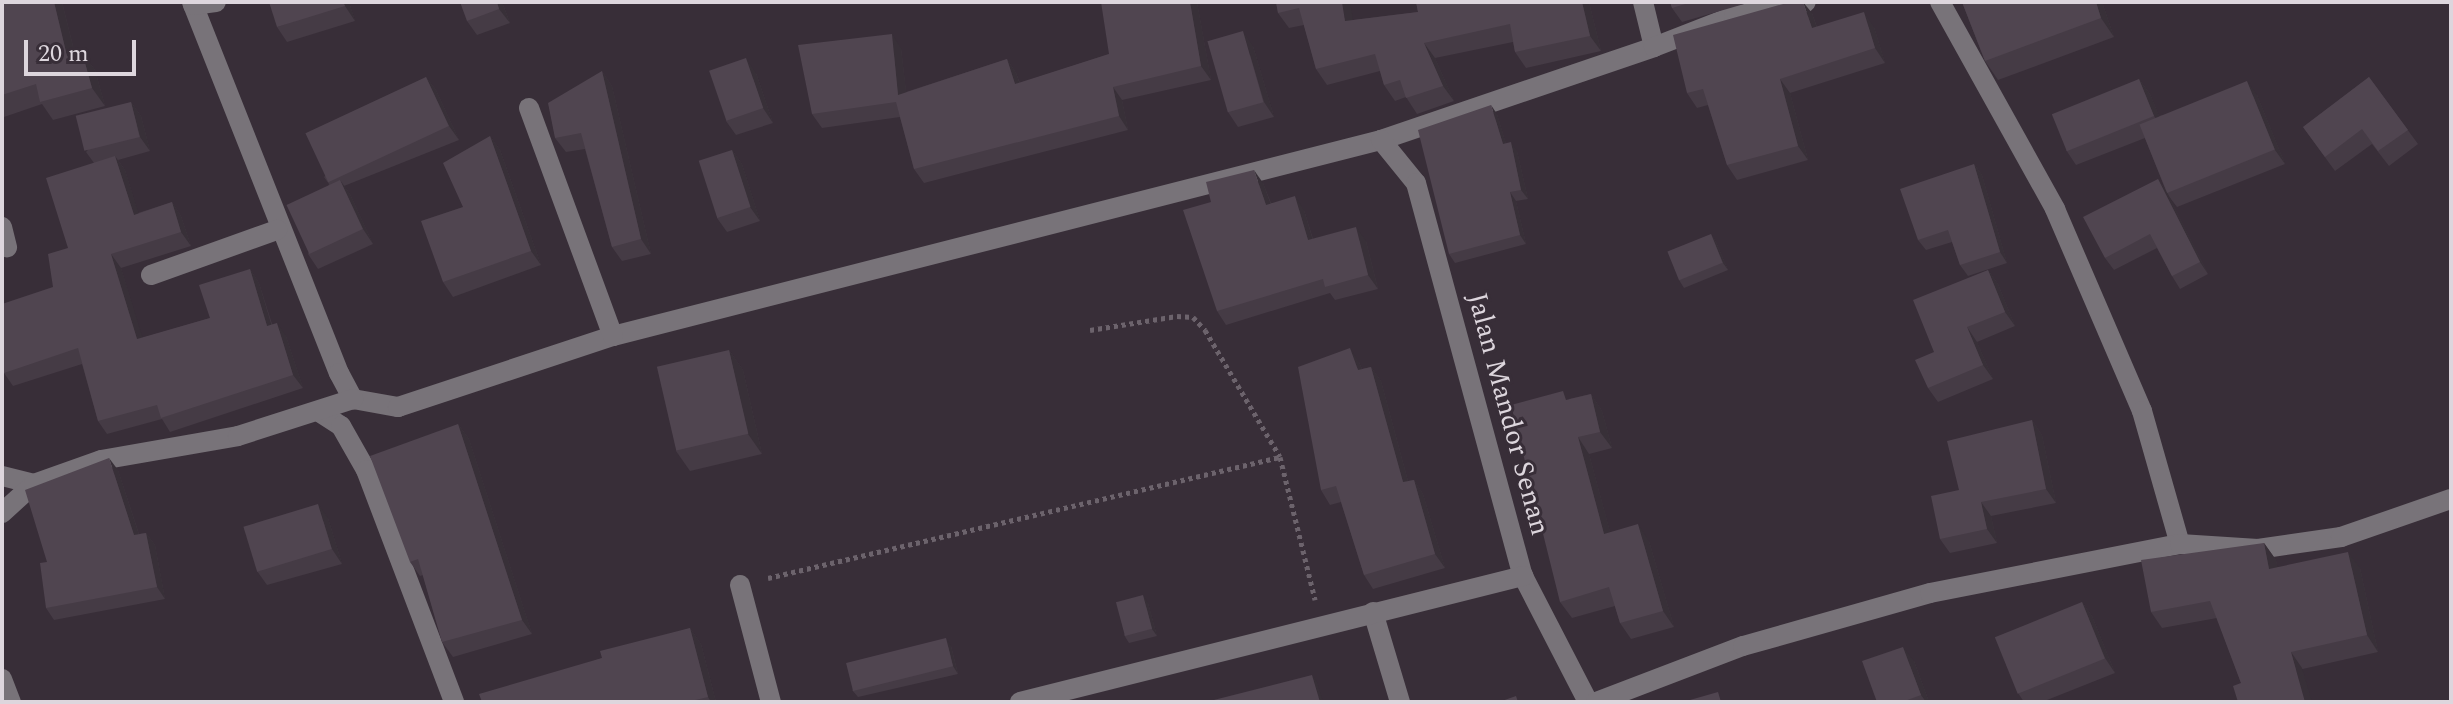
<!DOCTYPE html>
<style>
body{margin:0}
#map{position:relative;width:2453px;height:704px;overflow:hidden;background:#382e38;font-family:Spectral,serif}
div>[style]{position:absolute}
.path>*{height:5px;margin-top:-2.5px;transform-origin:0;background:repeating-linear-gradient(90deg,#6c636c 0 4px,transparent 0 8px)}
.minor>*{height:20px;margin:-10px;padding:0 10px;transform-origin:10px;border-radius:10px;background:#787379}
.wall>*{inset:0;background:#453b45}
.shaded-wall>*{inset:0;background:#383038}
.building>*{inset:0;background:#504550;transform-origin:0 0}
span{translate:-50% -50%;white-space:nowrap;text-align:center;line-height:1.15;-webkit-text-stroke:6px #382e38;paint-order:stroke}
.street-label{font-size:28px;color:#ddd6dd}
.frame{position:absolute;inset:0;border:4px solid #ddd6dd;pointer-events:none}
.scale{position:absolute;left:24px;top:40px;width:112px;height:36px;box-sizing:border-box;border:4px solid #ddd6dd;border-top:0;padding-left:10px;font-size:24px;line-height:28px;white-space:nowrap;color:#ddd6dd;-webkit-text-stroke:6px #382e38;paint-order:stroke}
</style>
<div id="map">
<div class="path">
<div style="left:1090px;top:330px;width:88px;rotate:-9.1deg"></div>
<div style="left:1177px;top:316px;width:16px;rotate:4deg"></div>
<div style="left:1193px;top:317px;width:18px;rotate:47deg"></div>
<div style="left:1205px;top:330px;width:147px;rotate:59.4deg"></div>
<div style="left:1280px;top:457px;width:147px;rotate:76.2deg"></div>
<div style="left:768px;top:578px;width:526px;rotate:-13.3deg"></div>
</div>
<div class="minor">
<div style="left:192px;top:2px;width:399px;rotate:68.4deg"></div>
<div style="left:339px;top:373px;width:30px;rotate:62deg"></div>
<div style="left:353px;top:399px;width:46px;rotate:10.1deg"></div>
<div style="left:398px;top:407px;width:226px;rotate:-18.3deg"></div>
<div style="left:613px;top:336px;width:793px;rotate:-14.32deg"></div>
<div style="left:1381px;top:140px;width:288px;rotate:-18.8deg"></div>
<div style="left:1654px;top:47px;width:46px;rotate:-103.7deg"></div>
<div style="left:1940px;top:2px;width:237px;rotate:60.9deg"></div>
<div style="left:2055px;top:209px;width:220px;rotate:66.7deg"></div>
<div style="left:2142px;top:411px;width:138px;rotate:74.1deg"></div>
<div style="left:193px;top:5px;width:23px;rotate:-7deg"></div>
<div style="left:1654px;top:47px;width:86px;rotate:-21.2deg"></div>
<div style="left:1734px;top:16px;width:73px;rotate:-11deg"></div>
<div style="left:529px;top:108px;width:243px;rotate:69.8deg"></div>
<div style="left:1381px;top:140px;width:55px;rotate:50.9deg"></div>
<div style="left:1416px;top:183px;width:407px;rotate:74.8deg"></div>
<div style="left:1523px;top:576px;width:142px;rotate:62.7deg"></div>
<div style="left:2px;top:227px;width:21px;rotate:76deg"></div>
<div style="left:151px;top:275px;width:134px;rotate:-19.7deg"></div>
<div style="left:321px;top:413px;width:24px;rotate:33deg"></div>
<div style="left:341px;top:426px;width:51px;rotate:60.4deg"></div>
<div style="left:366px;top:470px;width:248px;rotate:69.2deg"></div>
<div style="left:2px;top:476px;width:33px;rotate:14deg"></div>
<div style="left:2px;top:513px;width:43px;rotate:-42.2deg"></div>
<div style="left:34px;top:484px;width:71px;rotate:-19.7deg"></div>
<div style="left:101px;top:460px;width:139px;rotate:-9.9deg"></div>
<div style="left:238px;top:436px;width:121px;rotate:-17.8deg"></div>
<div style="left:740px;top:585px;width:121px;rotate:75.2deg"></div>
<div style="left:1373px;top:612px;width:94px;rotate:73.3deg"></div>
<div style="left:2px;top:679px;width:25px;rotate:69deg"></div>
<div style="left:1020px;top:702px;width:519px;rotate:-14.06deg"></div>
<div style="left:1596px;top:702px;width:157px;rotate:-20.9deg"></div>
<div style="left:1743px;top:646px;width:194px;rotate:-15.8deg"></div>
<div style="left:1930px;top:593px;width:255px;rotate:-11.1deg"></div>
<div style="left:2180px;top:544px;width:78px;rotate:3.7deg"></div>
<div style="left:2258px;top:549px;width:84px;rotate:-8.2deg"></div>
<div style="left:2341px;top:537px;width:116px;rotate:-19.1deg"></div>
</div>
<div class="wall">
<div style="clip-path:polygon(2px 2px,62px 2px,75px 54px,82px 52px,95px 70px,105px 106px,53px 120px,42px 104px,4px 117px,2px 114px)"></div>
<div style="clip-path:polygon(349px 2px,355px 21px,287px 42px,277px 27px)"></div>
<div style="clip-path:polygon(502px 2px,510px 23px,477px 35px,467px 21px)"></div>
<div style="clip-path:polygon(1197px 2px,1211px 80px,1122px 100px,1128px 130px,924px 183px,914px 169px,900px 117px,822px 128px,812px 114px,901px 48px,906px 92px,1007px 59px,1016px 73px,1020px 83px,1109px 54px)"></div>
<div style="clip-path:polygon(1276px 2px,1353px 20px,1418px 12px,1416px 2px,1589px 2px,1601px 51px,1526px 68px,1515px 52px,1513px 42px,1435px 58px,1454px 101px,1417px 114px,1406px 97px,1395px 101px,1384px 85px,1380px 71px,1327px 85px,1316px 69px,1304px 25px,1289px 28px,1278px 13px)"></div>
<div style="clip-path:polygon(1670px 2px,1751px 2px,1682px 22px,1672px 8px)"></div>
<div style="clip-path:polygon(1962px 2px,2102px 2px,2114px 37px,1998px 80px,1985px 61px)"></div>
<div style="clip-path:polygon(1812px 13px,1817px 27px,1874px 27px,1885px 63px,1790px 93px,1808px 160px,1737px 180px,1727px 165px,1708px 105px,1697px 108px,1687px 93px)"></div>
<div style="clip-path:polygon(1253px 46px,1274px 117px,1238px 127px,1228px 112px)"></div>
<div style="clip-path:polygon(602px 71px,612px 86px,651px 254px,622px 261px,612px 247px,585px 149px,566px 152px,555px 138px)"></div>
<div style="clip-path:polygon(756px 73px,773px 123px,736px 135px,726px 121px)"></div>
<div style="clip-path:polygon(426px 77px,436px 90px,459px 140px,344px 186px,350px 194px,373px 244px,318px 269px,308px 254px,329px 184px,324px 177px)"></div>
<div style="clip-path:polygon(2369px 77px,2418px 144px,2389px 166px,2372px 144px,2335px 171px,2303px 127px)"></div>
<div style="clip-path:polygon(2139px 79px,2150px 94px,2159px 116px,2257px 95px,2285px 164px,2177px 207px,2168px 195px,2208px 274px,2180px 289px,2172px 276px,2157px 248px,2114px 270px,2105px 258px,2158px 179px,2166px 191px,2145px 138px,2076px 165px,2066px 150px)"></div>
<div style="clip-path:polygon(131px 102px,141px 116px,150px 151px,118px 160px,125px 170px,138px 213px,172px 202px,181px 216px,191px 246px,121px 268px,142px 338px,210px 318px,250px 269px,259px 283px,272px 324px,286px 336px,303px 388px,170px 432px,162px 419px,107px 434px,98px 421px,82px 364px,13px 386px,4px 373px,53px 287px,68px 248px,94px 163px,86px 152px)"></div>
<div style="clip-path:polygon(1497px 114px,1506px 144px,1517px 151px,1528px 199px,1516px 201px,1526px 244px,1455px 263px,1449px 254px)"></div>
<div style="clip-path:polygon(490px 136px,500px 150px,541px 265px,453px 297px,443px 282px,463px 207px)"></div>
<div style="clip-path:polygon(732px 150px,742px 164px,760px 221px,727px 232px,717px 218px)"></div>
<div style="clip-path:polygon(1974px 164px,1982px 175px,2007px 263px,1968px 276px,1960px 265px,1952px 242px,1926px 250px,1918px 240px)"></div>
<div style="clip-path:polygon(1263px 183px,1271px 203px,1304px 210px,1313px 239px,1366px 241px,1378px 289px,1335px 300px,1330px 293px,1226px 325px,1217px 311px,1211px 202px)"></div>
<div style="clip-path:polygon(1711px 234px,1716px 242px,1728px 270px,1684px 288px,1679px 280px)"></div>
<div style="clip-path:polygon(1988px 270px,1998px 284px,2015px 326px,1977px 342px,1993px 379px,1938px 402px,1928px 388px,1934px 352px)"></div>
<div style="clip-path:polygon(729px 350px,743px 370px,762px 454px,690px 471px,676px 451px)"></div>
<div style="clip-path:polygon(1359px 362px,1362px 369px,1371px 367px,1381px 381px,1408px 481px,1414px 480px,1423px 494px,1445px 568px,1373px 589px,1364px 575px,1341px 502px,1330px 505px,1321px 490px)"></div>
<div style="clip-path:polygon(1591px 394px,1602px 411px,1612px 448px,1589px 454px,1610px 532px,1649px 541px,1674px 627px,1631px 639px,1620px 623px,1615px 606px,1572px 618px,1560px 602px,1569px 399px)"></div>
<div style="clip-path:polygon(2032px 420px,2042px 435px,2056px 503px,1991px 516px,1997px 543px,1950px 553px,1940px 539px,1959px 490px)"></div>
<div style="clip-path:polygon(458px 424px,469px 439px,532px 634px,453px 657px,442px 642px,423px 575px,420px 576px,410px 562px)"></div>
<div style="clip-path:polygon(118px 470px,139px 534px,146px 533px,155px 545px,165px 599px,54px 620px,46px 608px,47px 562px)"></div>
<div style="clip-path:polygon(328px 518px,342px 564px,267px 585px,257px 571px)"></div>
<div style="clip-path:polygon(2264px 543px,2276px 560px,2277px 567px,2360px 568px,2378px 652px,2241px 683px,2217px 618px,2162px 628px,2151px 612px)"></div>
<div style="clip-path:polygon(2082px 602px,2092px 616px,2115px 673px,2042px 702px,2024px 702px,2018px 693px)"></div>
<div style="clip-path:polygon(1148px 603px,1157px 636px,1129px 643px,1124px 635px)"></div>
<div style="clip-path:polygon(690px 628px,701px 644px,716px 702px,482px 702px,602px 658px)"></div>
<div style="clip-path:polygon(951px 646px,958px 674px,858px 697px,852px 690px)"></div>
<div style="clip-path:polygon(1914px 661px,1929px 702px,1877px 702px)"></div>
</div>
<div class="shaded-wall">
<div style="clip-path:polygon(54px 2px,62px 2px,80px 74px,67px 56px)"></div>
<div style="clip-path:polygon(343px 2px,349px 2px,355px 21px,345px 6px)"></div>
<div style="clip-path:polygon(497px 2px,502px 2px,510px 23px,499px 9px)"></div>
<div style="clip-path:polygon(1190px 2px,1197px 2px,1211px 80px,1201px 66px)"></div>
<div style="clip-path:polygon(1342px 2px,1350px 2px,1356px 37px,1345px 21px)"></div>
<div style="clip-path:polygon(1582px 2px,1589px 2px,1601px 51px,1590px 36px)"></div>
<div style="clip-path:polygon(1803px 2px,1812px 13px,1822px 43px,1812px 28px)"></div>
<div style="clip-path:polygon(2096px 2px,2102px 2px,2114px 37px,2101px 18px)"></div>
<div style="clip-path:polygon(1864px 12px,1874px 27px,1885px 63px,1875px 48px)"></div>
<div style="clip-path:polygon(1243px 31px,1253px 46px,1274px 117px,1264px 102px)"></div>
<div style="clip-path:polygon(892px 34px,901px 48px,908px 108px,898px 95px)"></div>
<div style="clip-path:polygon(1424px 43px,1435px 58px,1454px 101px,1443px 86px)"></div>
<div style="clip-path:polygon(82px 52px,95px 70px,105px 106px,92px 88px)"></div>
<div style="clip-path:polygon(746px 58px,756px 73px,773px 123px,763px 108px)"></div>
<div style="clip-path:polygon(1007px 59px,1016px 73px,1025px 98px,1015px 84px)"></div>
<div style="clip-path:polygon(602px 71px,612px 86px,651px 254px,641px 239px)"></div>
<div style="clip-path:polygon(426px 77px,436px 90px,459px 140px,449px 126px)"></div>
<div style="clip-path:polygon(1780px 79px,1790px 93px,1808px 160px,1798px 146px)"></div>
<div style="clip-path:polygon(2139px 79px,2150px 94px,2165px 130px,2154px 116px)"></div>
<div style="clip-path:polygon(2247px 81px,2257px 95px,2285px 164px,2275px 150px)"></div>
<div style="clip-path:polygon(1113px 87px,1122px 100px,1128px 130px,1119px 116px)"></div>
<div style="clip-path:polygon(131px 102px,141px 116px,150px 151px,140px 137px)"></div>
<div style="clip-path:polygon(1491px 105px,1497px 114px,1509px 154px,1503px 144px)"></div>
<div style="clip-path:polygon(490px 136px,500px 150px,541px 265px,531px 251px)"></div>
<div style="clip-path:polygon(1511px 142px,1517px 151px,1528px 199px,1521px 190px)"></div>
<div style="clip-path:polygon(732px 150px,742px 164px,760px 221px,750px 207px)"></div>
<div style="clip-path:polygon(115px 156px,125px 170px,143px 228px,134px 215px)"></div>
<div style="clip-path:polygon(1974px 164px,1982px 175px,2007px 263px,2000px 252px)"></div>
<div style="clip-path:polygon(1254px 170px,1263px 183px,1276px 218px,1266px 205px)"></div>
<div style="clip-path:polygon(2158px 179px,2167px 192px,2208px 274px,2200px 262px)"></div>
<div style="clip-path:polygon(340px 180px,350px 194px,373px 244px,363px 229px)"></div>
<div style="clip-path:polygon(1510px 192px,1516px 201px,1526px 244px,1520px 235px)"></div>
<div style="clip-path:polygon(1295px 196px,1304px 210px,1317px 254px,1308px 240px)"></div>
<div style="clip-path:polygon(172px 202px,181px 216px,191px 246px,181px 232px)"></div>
<div style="clip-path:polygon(1356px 227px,1366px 241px,1378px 289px,1368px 275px)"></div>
<div style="clip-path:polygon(1711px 234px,1716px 242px,1728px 270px,1723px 263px)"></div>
<div style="clip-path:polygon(111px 254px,121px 268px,147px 352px,137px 339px)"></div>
<div style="clip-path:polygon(250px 269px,259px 283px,276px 340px,267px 326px)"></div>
<div style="clip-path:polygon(1988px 270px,1998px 284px,2015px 326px,2005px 312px)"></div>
<div style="clip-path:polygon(277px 323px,286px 336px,303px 388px,293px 375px)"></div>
<div style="clip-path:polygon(1967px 327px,1977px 342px,1993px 379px,1983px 365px)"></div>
<div style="clip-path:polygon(1350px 348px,1359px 362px,1368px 384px,1358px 370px)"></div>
<div style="clip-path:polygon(729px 350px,743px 370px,762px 454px,748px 434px)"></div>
<div style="clip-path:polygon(1371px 367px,1381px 381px,1412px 496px,1403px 482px)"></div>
<div style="clip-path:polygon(1591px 394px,1602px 411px,1612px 448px,1600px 432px)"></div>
<div style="clip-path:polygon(2032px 420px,2042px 435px,2056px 503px,2046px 489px)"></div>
<div style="clip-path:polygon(458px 424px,469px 439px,532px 634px,522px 620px)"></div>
<div style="clip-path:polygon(1578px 437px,1589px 454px,1615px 550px,1604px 534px)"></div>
<div style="clip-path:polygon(109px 458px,118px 470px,143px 547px,134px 535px)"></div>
<div style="clip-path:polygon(1414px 480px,1423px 494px,1445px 568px,1435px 554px)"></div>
<div style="clip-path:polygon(1981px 502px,1991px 516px,1997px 543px,1987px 529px)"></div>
<div style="clip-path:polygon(318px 504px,328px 518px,342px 564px,332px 549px)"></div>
<div style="clip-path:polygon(1638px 524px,1649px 541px,1674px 627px,1663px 611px)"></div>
<div style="clip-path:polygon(146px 533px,155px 545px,165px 599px,157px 587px)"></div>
<div style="clip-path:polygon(2264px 543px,2276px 560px,2281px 585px,2269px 569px)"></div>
<div style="clip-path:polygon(2348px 552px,2360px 568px,2378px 652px,2367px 635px)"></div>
<div style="clip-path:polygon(1143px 595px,1148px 603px,1157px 636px,1152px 629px)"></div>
<div style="clip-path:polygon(2082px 602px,2092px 616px,2115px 673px,2105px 658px)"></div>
<div style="clip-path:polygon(690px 628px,701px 644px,716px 702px,711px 702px,708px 697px)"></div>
<div style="clip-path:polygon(946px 638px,951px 646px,958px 674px,953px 666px)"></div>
<div style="clip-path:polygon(1903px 647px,1914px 661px,1929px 702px,1926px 702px,1921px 695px)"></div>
<div style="clip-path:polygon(2291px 652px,2302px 668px,2312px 702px,2305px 702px)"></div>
<div style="clip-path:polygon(1312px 675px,1317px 682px,1323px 702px,1320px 702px)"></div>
</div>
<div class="building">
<div style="clip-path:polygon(2px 2px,54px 2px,67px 56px,82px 52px,92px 88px,40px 102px,36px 84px,2px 95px)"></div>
<div style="clip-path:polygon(269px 2px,343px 2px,345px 6px,277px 27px)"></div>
<div style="clip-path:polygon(460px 2px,497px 2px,499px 9px,467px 21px)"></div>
<div style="clip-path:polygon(1101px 2px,1190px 2px,1201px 66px,1113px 87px,1119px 116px,914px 169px,896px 102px,812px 114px,798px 45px,892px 34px,898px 95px,1007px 59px,1015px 84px,1109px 54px)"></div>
<div style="clip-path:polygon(1276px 2px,1342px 2px,1345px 21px,1418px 12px,1416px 2px,1582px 2px,1590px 36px,1515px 52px,1510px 24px,1424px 43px,1443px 86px,1406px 98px,1400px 80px,1384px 85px,1375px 54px,1316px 69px,1299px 8px,1278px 13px)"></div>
<div style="clip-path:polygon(1670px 2px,1692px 2px,1672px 8px)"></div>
<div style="clip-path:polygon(1790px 2px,1803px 2px,1812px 28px,1864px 12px,1875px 48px,1780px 79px,1798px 146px,1727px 165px,1703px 89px,1687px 93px,1673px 35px)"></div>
<div style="clip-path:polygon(1962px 2px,2096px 2px,2101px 18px,1985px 61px)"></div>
<div style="left:1243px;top:31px;width:74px;height:37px;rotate:74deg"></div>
<div style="left:746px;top:58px;width:53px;height:39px;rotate:71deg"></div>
<div style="clip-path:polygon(602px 71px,641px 239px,612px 247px,581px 133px,555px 138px,548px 103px)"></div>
<div style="left:426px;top:77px;width:54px;height:133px;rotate:65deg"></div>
<div style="clip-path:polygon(2369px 77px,2408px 130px,2378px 151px,2362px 129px,2325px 157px,2303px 127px)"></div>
<div style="left:2139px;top:79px;width:40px;height:94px;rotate:68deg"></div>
<div style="left:2247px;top:81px;width:74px;height:116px;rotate:68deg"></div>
<div style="left:131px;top:102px;width:36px;height:57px;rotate:76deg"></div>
<div style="clip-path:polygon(1491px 105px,1503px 144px,1511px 142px,1521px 190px,1510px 192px,1520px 235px,1449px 254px,1418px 130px)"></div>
<div style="clip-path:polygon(490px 136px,531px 251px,443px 282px,421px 221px,463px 207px,443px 163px)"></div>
<div style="left:732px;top:150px;width:60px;height:35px;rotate:72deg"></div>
<div style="clip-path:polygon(115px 156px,134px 215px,172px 202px,181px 232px,111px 254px,137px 339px,210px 318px,199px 285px,250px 269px,267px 326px,277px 323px,293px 375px,161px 418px,157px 405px,98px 421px,78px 348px,4px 373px,2px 366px,2px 304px,53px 287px,48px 254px,68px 248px,46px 178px)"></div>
<div style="clip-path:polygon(1974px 164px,2000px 252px,1960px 265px,1948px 230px,1918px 240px,1900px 189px)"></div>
<div style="clip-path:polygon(1254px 170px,1266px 205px,1295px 196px,1308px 240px,1356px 227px,1368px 275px,1325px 287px,1323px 279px,1217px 311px,1183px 210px,1211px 202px,1206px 182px)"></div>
<div style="clip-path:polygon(2158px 179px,2200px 262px,2172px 276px,2150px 234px,2105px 258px,2083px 217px)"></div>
<div style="left:340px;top:180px;width:54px;height:59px;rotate:65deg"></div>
<div style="left:1711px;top:234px;width:31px;height:47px;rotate:68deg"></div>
<div style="clip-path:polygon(1988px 270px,2005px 312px,1967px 327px,1983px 365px,1928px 388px,1915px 360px,1934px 352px,1913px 300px)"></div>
<div style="clip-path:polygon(1350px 348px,1358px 370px,1371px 367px,1403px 482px,1414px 480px,1435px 554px,1364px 575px,1336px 486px,1321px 490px,1298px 367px)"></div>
<div style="left:729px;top:350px;width:86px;height:74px;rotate:77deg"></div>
<div style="clip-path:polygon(1563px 391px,1566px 400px,1591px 394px,1600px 432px,1578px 437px,1604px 534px,1638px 524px,1663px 611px,1620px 623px,1609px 587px,1560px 602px,1511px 405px)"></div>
<div style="clip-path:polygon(2032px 420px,2046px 489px,1981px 502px,1987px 529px,1940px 539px,1931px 496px,1959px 490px,1947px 441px)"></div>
<div style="clip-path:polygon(458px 424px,522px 620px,442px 642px,418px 559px,410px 562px,370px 456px)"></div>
<div style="clip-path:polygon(109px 458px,134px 535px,146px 533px,157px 587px,46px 608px,40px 563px,47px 562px,25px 490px)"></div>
<div style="left:318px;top:504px;width:47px;height:78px;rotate:73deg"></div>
<div style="clip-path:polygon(2264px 543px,2269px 569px,2348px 552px,2367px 635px,2291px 652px,2305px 702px,2238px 702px,2233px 686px,2241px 683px,2210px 601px,2151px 612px,2141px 560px)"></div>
<div style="left:1143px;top:595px;width:35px;height:28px;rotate:75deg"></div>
<div style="left:2082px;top:602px;width:61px;height:94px;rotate:68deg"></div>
<div style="clip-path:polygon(690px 628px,708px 697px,687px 702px,482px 702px,479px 694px,602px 658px,600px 651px)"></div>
<div style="left:946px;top:638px;width:29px;height:103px;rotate:76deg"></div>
<div style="clip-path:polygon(1903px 647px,1921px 695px,1902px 702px,1877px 702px,1862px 661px)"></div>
<div style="clip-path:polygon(1312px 675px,1320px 702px,1206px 702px)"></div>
<div style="clip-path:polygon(1718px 692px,1721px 702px,1683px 702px)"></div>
<div style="clip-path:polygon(1516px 696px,1518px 702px,1499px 702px)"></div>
</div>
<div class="street-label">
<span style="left:1508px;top:414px;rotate:75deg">Jalan Mandor Senan</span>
</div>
<div class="frame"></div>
<div class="scale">20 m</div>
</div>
